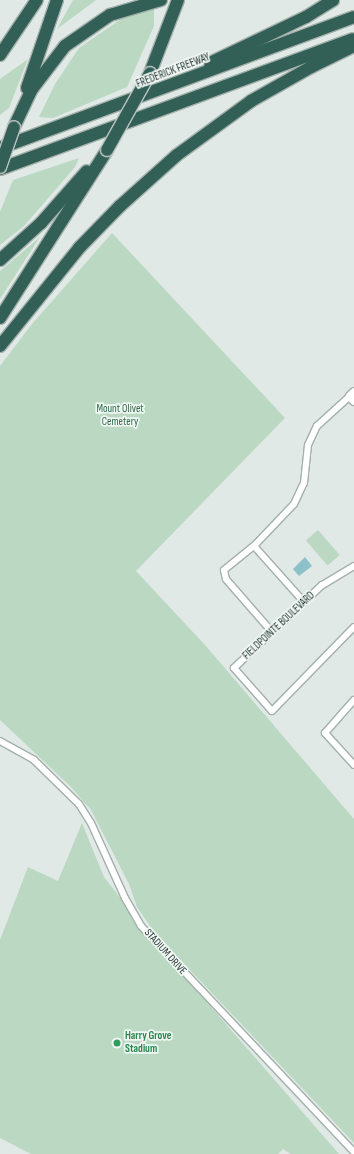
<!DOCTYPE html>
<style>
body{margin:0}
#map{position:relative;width:354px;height:1154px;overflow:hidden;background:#e0e9e5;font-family:"Sofia Sans Condensed",sans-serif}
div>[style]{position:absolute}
.green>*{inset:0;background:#bbd8c2;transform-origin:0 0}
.water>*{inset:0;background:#8dc1c9}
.roads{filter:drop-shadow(1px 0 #a4b0ab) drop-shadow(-1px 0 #a4b0ab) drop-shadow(0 1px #a4b0ab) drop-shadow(0 -1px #a4b0ab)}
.street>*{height:6px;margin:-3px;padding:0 3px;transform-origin:3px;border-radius:3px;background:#fff}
.secondary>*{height:9px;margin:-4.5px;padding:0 4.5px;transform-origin:4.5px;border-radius:4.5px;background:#fff}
.highway>*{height:12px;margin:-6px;padding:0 6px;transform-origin:6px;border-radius:6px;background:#326056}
.bridges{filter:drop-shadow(1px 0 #bdc3c1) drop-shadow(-1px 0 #bdc3c1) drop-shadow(0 1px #bdc3c1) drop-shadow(0 -1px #bdc3c1)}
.highway-bridge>*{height:12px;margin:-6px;padding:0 6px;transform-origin:6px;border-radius:6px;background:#326056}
.dots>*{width:11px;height:11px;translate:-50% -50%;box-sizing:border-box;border:2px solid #f0f6f3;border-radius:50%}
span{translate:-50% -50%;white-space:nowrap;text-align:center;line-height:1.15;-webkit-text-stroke:3.5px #f0f6f3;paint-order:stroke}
.street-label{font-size:11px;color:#233731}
.park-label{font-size:11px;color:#316a46}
.leisure-label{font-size:11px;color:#27864d;font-weight:700}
.left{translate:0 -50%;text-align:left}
</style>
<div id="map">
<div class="green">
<div style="clip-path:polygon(73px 0,96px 0,57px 29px)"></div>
<div style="clip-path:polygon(154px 9px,154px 26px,127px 87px,53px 118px,39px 117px,55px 84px,79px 48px,121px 19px)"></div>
<div style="clip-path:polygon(28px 59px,9px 108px,0 115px,0 79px)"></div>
<div style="clip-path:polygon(79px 158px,75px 167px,24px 226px,0 245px,0 212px,13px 180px)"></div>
<div style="clip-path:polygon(112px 233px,285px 418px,136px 571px,205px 645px,354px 819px,354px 1143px,155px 933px,137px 907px,129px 884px,91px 810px,70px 786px,0 720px,0 366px,32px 324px)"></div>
<div style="clip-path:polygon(40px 237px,0 299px,0 271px)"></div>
<div style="left:318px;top:530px;width:33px;height:16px;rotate:49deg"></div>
<div style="clip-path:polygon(82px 823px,104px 877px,158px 946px,339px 1154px,291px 1154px,283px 1149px,278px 1154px,31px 1154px,0 1138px,0 940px,28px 867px,58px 881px)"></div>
</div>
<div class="water">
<div style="clip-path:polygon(305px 557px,312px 566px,299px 576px,293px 569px)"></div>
</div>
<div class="roads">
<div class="street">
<div style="left:254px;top:546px;width:75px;rotate:48.2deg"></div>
<div style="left:354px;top:566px;width:37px;rotate:149deg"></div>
<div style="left:322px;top:585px;width:121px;rotate:136.7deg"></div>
<div style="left:234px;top:668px;width:57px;rotate:48.5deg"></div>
<div style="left:272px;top:711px;width:117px;rotate:-45.7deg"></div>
<div style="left:272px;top:632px;width:70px;rotate:-131deg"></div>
<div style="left:226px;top:579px;width:9px;rotate:-103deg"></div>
<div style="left:224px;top:570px;width:38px;rotate:-39deg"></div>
<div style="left:254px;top:546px;width:58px;rotate:-46.4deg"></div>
<div style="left:294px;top:504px;width:23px;rotate:-65deg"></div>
<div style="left:304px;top:483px;width:38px;rotate:-84deg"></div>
<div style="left:308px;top:445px;width:21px;rotate:-65deg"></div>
<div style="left:317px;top:426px;width:45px;rotate:-42.3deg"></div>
<div style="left:354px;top:700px;width:44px;rotate:131.3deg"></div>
<div style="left:325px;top:733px;width:43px;rotate:47.8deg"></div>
<div style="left:0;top:741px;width:39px;rotate:29deg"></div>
<div style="left:34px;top:760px;width:63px;rotate:44.4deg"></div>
<div style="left:79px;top:804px;width:22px;rotate:58deg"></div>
<div style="left:91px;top:823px;width:82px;rotate:65.6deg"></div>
<div style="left:125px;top:898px;width:32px;rotate:60deg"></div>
<div style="left:141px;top:926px;width:311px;rotate:46.7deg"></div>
</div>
<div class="secondary">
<div style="left:354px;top:392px;width:6px;rotate:135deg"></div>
<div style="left:350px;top:396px;width:6px;rotate:45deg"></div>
</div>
<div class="highway">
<div style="left:0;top:55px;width:66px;rotate:-56.1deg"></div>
<div style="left:210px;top:63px;width:106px;rotate:-25.6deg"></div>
<div style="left:306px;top:17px;width:32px;rotate:-32deg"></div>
<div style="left:150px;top:73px;width:78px;rotate:-69deg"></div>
<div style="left:27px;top:88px;width:93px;rotate:-71.2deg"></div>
<div style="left:14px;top:127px;width:42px;rotate:-64.7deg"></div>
<div style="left:32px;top:89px;width:54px;rotate:-52.5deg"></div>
<div style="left:65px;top:46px;width:55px;rotate:-34.6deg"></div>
<div style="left:110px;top:15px;width:53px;rotate:-16.4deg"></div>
<div style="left:0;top:148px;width:377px;rotate:-20.3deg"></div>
<div style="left:0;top:169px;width:376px;rotate:-20.2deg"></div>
<div style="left:0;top:260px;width:55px;rotate:-42.1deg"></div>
<div style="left:41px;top:223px;width:69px;rotate:-48.5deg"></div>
<div style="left:0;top:318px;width:199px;rotate:-57.5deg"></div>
<div style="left:0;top:346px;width:126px;rotate:-51.1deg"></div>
<div style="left:79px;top:248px;width:59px;rotate:-45.7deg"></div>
<div style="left:120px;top:206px;width:76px;rotate:-41.8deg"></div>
<div style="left:177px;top:155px;width:92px;rotate:-36.1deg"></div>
<div style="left:251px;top:101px;width:69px;rotate:-29.5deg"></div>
<div style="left:311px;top:67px;width:48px;rotate:-26deg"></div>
</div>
</div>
<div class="bridges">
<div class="highway-bridge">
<div style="left:107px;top:150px;width:88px;rotate:-60.8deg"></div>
<div style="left:0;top:167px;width:42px;rotate:-70.7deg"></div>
</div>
</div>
<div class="dots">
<div style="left:117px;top:1043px;background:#2e9e5b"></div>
</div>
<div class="street-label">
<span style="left:173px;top:71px;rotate:-21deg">FREDERICK FREEWAY</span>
<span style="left:279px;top:626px;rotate:-43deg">FIELDPOINTE BOULEVARD</span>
<span style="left:165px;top:952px;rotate:48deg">STADIUM DRIVE</span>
</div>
<div class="park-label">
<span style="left:120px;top:416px">Mount Olivet<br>Cemetery</span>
</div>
<div class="leisure-label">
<span class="left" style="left:125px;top:1043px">Harry Grove<br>Stadium</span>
</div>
</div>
